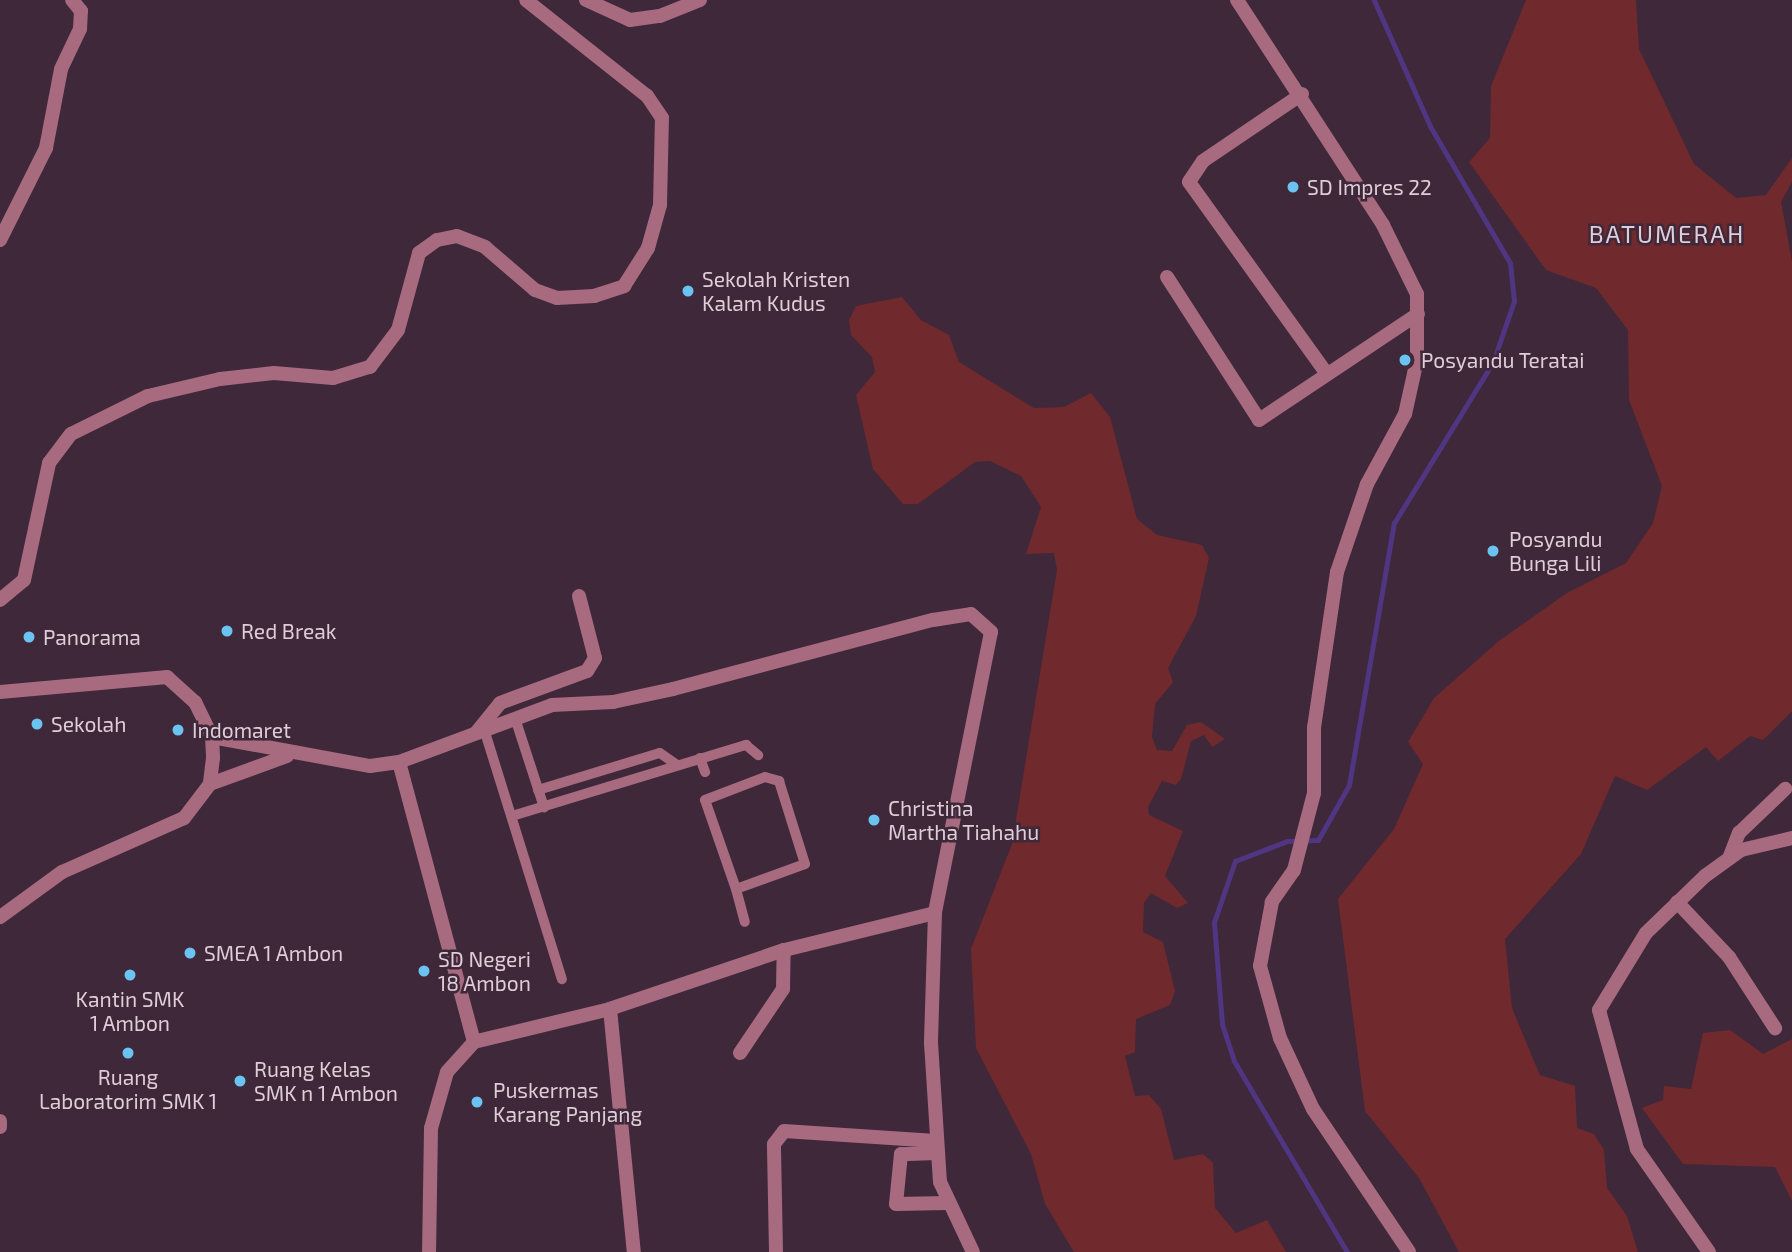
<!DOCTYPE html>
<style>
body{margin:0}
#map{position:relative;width:1792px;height:1252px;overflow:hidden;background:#3f2839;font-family:"Exo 2",sans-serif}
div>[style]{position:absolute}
.green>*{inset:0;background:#70292d}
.stream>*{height:5px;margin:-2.5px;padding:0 2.5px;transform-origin:2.5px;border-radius:2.5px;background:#503682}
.service>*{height:10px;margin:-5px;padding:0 5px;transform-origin:5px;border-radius:5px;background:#a76a7e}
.minor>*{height:14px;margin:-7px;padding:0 7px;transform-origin:7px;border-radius:7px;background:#a76a7e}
.tertiary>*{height:14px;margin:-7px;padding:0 7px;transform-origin:7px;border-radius:7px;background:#a76a7e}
.dots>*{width:19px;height:19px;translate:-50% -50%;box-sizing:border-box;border:4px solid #3f2839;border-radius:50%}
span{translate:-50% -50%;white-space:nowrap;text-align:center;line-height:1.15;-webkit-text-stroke:5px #3f2839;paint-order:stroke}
.poi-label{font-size:21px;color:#deced9}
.left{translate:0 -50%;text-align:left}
.quarter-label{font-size:24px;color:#deced9;letter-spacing:2px}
</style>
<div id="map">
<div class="green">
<div style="clip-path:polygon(1526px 0,1636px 0,1639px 49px,1694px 164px,1736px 198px,1766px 195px,1792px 158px,1792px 182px,1781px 202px,1792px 261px,1792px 711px,1763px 740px,1750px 736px,1718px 761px,1706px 747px,1647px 790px,1615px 776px,1581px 854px,1505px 939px,1512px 1008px,1531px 1054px,1540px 1075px,1575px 1086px,1577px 1128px,1594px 1134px,1604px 1150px,1607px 1188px,1627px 1216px,1638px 1252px,1459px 1252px,1419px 1178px,1365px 1111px,1338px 899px,1394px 829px,1423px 764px,1408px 742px,1434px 698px,1500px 640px,1567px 593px,1626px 563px,1653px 523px,1662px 486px,1629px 400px,1628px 330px,1596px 288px,1546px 270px,1469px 162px,1490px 138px,1491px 86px)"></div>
<div style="clip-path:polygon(902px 297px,921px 320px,949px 335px,959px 362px,1034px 408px,1064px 407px,1091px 393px,1110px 417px,1137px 519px,1157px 535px,1202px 545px,1209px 558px,1196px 616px,1168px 668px,1173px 682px,1155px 704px,1152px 737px,1157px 750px,1172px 751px,1187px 725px,1201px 722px,1225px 739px,1212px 747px,1204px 735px,1191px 741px,1181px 779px,1176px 785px,1162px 781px,1148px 807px,1149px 815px,1183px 831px,1165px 876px,1188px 903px,1177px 908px,1151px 893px,1144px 903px,1143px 932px,1163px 942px,1175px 991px,1170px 1005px,1136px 1019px,1135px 1052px,1125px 1056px,1135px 1096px,1149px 1095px,1161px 1109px,1174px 1160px,1203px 1154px,1213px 1163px,1215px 1208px,1236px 1233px,1267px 1220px,1286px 1252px,1074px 1252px,1045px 1204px,1031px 1154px,976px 1048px,971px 949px,1012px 844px,1057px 570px,1054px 553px,1026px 554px,1041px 507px,1021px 476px,990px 461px,975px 462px,918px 504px,903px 504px,873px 469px,856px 395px,875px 372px,872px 357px,851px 335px,849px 320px,856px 306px)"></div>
<div style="clip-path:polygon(1730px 1030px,1763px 1054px,1792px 1039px,1792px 1201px,1775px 1167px,1683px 1164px,1642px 1108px,1663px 1100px,1664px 1086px,1691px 1089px,1703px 1033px)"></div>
</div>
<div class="stream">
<div style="left:1347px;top:1252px;width:222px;rotate:-120.6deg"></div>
<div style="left:1234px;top:1061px;width:39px;rotate:-108deg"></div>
<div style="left:1222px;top:1024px;width:102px;rotate:-94.5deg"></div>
<div style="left:1214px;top:922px;width:65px;rotate:-71deg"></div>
<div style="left:1235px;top:861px;width:56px;rotate:-21deg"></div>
<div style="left:1287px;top:841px;width:31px;rotate:-2deg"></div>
<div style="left:1318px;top:840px;width:63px;rotate:-60.6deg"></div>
<div style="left:1349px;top:785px;width:266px;rotate:-80.3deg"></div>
<div style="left:1394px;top:523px;width:189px;rotate:-58.4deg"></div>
<div style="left:1493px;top:362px;width:65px;rotate:-71deg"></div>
<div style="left:1514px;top:301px;width:38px;rotate:-96deg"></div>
<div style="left:1510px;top:263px;width:159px;rotate:-120.3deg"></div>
<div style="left:1430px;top:126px;width:138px;rotate:-114deg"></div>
</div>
<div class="service">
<div style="left:515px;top:718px;width:94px;rotate:72deg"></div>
<div style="left:484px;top:729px;width:262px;rotate:72.7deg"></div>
<div style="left:700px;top:758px;width:15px;rotate:70deg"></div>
<div style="left:765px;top:777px;width:15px;rotate:16deg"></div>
<div style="left:779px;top:781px;width:87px;rotate:72.6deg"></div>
<div style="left:805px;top:864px;width:73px;rotate:160.1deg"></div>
<div style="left:736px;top:889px;width:94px;rotate:-109.2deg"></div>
<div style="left:705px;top:800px;width:64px;rotate:-21deg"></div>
<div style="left:538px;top:790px;width:127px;rotate:-16.9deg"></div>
<div style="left:660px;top:753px;width:21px;rotate:35deg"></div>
<div style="left:512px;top:816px;width:245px;rotate:-16.9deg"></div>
<div style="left:746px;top:745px;width:16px;rotate:40deg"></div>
<div style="left:736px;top:889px;width:34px;rotate:75deg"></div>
</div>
<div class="minor">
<div style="left:586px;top:0;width:48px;rotate:24.4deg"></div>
<div style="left:630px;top:20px;width:30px;rotate:-8deg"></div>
<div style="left:660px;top:16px;width:43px;rotate:-21.8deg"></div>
<div style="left:1237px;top:0;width:268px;rotate:57deg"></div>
<div style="left:1383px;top:225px;width:77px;rotate:63.8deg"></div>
<div style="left:1417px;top:294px;width:66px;rotate:90deg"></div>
<div style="left:1417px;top:360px;width:55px;rotate:102.5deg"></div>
<div style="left:1405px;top:414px;width:80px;rotate:118.5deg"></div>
<div style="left:1367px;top:484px;width:93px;rotate:108.8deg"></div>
<div style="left:1337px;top:572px;width:157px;rotate:98.4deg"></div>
<div style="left:1314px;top:727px;width:66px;rotate:90deg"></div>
<div style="left:1314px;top:793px;width:80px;rotate:104.6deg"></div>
<div style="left:1294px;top:870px;width:39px;rotate:125deg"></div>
<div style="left:1272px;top:902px;width:65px;rotate:100.6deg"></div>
<div style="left:1260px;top:966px;width:75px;rotate:74.5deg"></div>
<div style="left:1280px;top:1038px;width:78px;rotate:65.1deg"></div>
<div style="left:1313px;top:1109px;width:172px;rotate:56.1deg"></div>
<div style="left:1302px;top:94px;width:120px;rotate:145.9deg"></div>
<div style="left:1203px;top:161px;width:25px;rotate:124deg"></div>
<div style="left:1189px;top:182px;width:236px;rotate:54.3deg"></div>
<div style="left:0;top:240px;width:103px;rotate:-63.4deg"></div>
<div style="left:46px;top:148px;width:80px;rotate:-79.2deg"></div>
<div style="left:61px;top:69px;width:44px;rotate:-64.6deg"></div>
<div style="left:80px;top:29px;width:18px;rotate:-87deg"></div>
<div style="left:81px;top:11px;width:14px;rotate:-129deg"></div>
<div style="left:1167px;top:277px;width:170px;rotate:57.2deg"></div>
<div style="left:1259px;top:420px;width:191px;rotate:-33.7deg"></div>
<div style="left:476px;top:733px;width:38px;rotate:-51deg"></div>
<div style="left:500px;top:703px;width:93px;rotate:-20.2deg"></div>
<div style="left:587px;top:671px;width:15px;rotate:-58deg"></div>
<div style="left:595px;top:658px;width:64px;rotate:-104.5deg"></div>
<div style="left:212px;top:737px;width:161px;rotate:10.4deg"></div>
<div style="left:370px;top:766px;width:29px;rotate:-8deg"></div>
<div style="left:399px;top:762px;width:163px;rotate:-20.4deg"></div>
<div style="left:552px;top:705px;width:61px;rotate:-2.8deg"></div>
<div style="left:613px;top:702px;width:61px;rotate:-12.2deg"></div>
<div style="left:673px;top:689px;width:269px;rotate:-14.9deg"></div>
<div style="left:933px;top:620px;width:38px;rotate:-9deg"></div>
<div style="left:971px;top:614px;width:27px;rotate:42deg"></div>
<div style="left:991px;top:632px;width:287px;rotate:101.3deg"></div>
<div style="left:935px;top:913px;width:155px;rotate:166.2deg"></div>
<div style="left:784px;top:950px;width:184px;rotate:161.3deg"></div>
<div style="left:610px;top:1009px;width:140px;rotate:166.4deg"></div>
<div style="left:474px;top:1042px;width:40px;rotate:132deg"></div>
<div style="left:447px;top:1072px;width:58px;rotate:105.9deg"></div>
<div style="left:431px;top:1128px;width:124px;rotate:90.9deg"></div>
<div style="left:399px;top:762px;width:290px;rotate:75deg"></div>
<div style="left:210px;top:784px;width:82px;rotate:-20deg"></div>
<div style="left:1730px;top:856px;width:25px;rotate:-69deg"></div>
<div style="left:1739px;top:833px;width:64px;rotate:-43.7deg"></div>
<div style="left:1677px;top:902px;width:76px;rotate:46.6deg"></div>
<div style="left:1729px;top:957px;width:85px;rotate:57.1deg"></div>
<div style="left:935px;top:913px;width:130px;rotate:91.8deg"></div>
<div style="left:931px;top:1043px;width:139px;rotate:86.3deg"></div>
<div style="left:940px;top:1182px;width:77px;rotate:64.8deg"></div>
<div style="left:610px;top:1009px;width:244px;rotate:84.4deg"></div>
<div style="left:740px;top:1053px;width:77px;rotate:-56.1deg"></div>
<div style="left:783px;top:989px;width:39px;rotate:-89deg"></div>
<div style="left:0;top:1121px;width:6px;rotate:90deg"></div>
<div style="left:937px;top:1153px;width:36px;rotate:178deg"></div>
<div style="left:901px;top:1154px;width:50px;rotate:95.7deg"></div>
<div style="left:896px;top:1204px;width:50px;rotate:-1.1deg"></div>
<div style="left:776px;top:1252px;width:108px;rotate:-91.1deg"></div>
<div style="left:774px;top:1144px;width:16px;rotate:-52deg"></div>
<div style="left:784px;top:1131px;width:152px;rotate:3.8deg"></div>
<div style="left:1709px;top:1252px;width:126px;rotate:-125deg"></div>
<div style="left:1637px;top:1149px;width:144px;rotate:-105.3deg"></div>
<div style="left:1599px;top:1010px;width:90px;rotate:-58.6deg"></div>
<div style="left:1646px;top:933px;width:82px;rotate:-44deg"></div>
<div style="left:1705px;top:876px;width:44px;rotate:-35.8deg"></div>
<div style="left:1741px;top:850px;width:52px;rotate:-13.2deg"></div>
</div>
<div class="tertiary">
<div style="left:0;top:600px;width:31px;rotate:-40deg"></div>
<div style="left:24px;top:580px;width:120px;rotate:-77.9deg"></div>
<div style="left:49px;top:463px;width:36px;rotate:-53deg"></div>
<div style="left:71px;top:434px;width:86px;rotate:-26.3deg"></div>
<div style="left:148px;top:396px;width:74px;rotate:-13.3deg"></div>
<div style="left:220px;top:379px;width:54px;rotate:-6.3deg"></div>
<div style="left:274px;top:373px;width:59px;rotate:4.8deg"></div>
<div style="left:333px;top:378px;width:39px;rotate:-17deg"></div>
<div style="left:370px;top:367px;width:46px;rotate:-52.9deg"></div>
<div style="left:398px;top:330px;width:80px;rotate:-74.7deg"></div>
<div style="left:419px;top:253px;width:22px;rotate:-36deg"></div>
<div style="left:437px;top:240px;width:20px;rotate:-11deg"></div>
<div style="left:457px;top:236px;width:30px;rotate:21deg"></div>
<div style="left:485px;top:247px;width:66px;rotate:40.7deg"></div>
<div style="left:535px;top:290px;width:23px;rotate:20deg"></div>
<div style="left:557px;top:298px;width:37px;rotate:-3deg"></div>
<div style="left:594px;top:296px;width:32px;rotate:-18deg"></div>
<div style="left:624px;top:286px;width:45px;rotate:-57.7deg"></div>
<div style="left:648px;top:248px;width:45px;rotate:-74.4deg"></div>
<div style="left:660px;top:205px;width:87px;rotate:-88.7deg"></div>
<div style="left:662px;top:118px;width:27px;rotate:-124deg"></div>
<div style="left:647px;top:96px;width:154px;rotate:-141.6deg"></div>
<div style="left:0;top:692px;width:168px;rotate:-5.1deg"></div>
<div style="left:167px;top:677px;width:38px;rotate:42deg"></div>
<div style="left:195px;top:702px;width:39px;rotate:64deg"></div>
<div style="left:212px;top:737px;width:21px;rotate:87deg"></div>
<div style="left:213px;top:758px;width:26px;rotate:97deg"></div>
<div style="left:210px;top:784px;width:43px;rotate:127.4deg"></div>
<div style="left:184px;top:818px;width:133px;rotate:156.1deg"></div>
<div style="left:62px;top:872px;width:77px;rotate:144deg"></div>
</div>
<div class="dots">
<div style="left:1293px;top:187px;background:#6bc3f2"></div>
<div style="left:688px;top:291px;background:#6bc3f2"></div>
<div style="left:1405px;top:360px;background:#6bc3f2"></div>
<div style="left:1493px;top:551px;background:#6bc3f2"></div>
<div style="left:227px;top:631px;background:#6bc3f2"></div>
<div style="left:29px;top:637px;background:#6bc3f2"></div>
<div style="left:37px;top:724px;background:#6bc3f2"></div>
<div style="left:178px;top:730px;background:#6bc3f2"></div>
<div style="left:874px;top:820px;background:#6bc3f2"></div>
<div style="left:190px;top:953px;background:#6bc3f2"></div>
<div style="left:424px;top:971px;background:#6bc3f2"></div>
<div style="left:130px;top:975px;background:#6bc3f2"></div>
<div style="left:128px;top:1053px;background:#6bc3f2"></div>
<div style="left:240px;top:1081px;background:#6bc3f2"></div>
<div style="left:477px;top:1102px;background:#6bc3f2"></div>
</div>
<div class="poi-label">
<span class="left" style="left:1307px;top:187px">SD Impres 22</span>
<span class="left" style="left:702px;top:291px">Sekolah Kristen<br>Kalam Kudus</span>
<span class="left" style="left:1421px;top:360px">Posyandu Teratai</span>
<span class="left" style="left:1509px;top:551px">Posyandu<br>Bunga Lili</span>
<span class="left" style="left:241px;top:631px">Red Break</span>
<span class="left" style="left:43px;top:637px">Panorama</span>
<span class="left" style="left:51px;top:724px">Sekolah</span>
<span class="left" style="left:192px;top:730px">Indomaret</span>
<span class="left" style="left:888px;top:820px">Christina<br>Martha Tiahahu</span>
<span class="left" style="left:204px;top:953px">SMEA 1 Ambon</span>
<span class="left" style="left:438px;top:971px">SD Negeri<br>18 Ambon</span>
<span style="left:130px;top:1011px">Kantin SMK<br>1 Ambon</span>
<span class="left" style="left:254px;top:1081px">Ruang Kelas<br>SMK n 1 Ambon</span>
<span style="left:128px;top:1089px">Ruang<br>Laboratorim SMK 1</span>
<span class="left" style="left:493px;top:1102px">Puskermas<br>Karang Panjang</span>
</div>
<div class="quarter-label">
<span style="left:1667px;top:234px">BATUMERAH</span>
</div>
</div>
